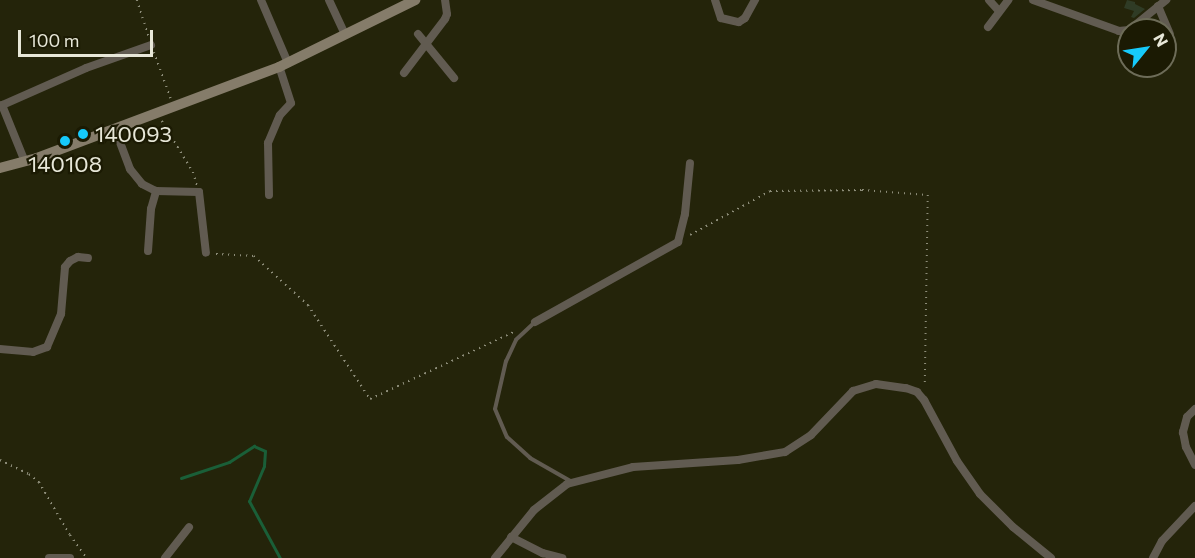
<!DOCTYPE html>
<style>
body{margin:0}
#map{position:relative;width:1195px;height:558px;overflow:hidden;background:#24240a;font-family:Commissioner,sans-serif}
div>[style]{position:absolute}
.stream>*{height:3px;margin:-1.5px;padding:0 1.5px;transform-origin:1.5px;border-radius:1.5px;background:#1a5f38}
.building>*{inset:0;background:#2f3b25}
.path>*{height:1.5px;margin-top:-0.75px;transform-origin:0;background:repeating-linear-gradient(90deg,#8d8d79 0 1.5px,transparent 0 6px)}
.service>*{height:4px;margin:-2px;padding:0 2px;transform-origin:2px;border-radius:2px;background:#615b51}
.minor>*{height:8px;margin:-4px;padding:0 4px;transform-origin:4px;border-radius:4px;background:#615b51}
.secondary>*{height:10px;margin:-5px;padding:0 5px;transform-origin:5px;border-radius:5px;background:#857c6a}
.dots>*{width:16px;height:16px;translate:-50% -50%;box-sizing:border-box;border:3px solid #1b1a03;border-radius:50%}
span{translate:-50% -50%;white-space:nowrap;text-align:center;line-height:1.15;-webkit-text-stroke:4.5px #1b1a03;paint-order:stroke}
.poi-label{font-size:22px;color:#e7e7d8}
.left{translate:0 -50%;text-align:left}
.north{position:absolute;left:1117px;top:18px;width:60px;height:60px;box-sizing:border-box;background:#1b1a03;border:2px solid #6d6c58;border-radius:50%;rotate:60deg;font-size:16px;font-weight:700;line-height:24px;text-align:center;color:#e7e7d8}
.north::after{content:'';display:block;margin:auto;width:21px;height:27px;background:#16cafb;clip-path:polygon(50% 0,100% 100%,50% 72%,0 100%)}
.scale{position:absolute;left:18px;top:30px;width:135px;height:27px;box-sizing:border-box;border:3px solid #e7e7d8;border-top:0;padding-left:8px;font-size:18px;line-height:21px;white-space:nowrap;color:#e7e7d8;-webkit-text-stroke:4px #1b1a03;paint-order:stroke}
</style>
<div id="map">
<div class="stream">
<div style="left:181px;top:478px;width:51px;rotate:-18.4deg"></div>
<div style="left:229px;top:462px;width:30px;rotate:-33deg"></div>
<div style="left:254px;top:446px;width:12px;rotate:24deg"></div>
<div style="left:265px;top:451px;width:15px;rotate:94deg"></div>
<div style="left:264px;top:466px;width:38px;rotate:113deg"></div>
<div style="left:249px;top:501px;width:65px;rotate:61.5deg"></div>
</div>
<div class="building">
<div style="clip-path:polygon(1127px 0,1135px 2px,1135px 4px,1145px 9px,1134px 18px,1131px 17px,1134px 11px,1124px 8px)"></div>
</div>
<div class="path">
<div style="left:137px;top:0;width:38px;rotate:72deg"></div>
<div style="left:154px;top:52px;width:50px;rotate:70.1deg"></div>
<div style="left:162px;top:121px;width:60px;rotate:58.7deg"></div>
<div style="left:193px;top:172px;width:14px;rotate:73deg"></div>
<div style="left:690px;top:235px;width:91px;rotate:-28.8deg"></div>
<div style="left:770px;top:191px;width:92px;rotate:-0.6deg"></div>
<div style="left:862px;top:190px;width:66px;rotate:4.3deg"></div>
<div style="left:928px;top:195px;width:192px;rotate:90.9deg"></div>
<div style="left:216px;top:254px;width:38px;rotate:3deg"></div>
<div style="left:254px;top:256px;width:73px;rotate:42.2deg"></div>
<div style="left:308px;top:305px;width:113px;rotate:56.6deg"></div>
<div style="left:370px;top:399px;width:159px;rotate:-25deg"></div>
<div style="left:0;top:460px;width:32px;rotate:26deg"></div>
<div style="left:29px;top:474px;width:13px;rotate:39deg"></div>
<div style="left:39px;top:482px;width:61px;rotate:59.7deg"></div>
<div style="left:70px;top:535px;width:29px;rotate:54deg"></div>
</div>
<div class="service">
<div style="left:535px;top:322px;width:26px;rotate:137deg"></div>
<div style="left:516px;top:340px;width:23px;rotate:115deg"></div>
<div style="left:506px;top:361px;width:49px;rotate:102.9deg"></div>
<div style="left:495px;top:409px;width:30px;rotate:67deg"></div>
<div style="left:507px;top:437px;width:31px;rotate:42deg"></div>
<div style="left:530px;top:458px;width:48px;rotate:29.7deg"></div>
</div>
<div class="minor">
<div style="left:261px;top:0;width:69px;rotate:66.8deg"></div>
<div style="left:329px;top:0;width:38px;rotate:65deg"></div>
<div style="left:715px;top:0;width:19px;rotate:72deg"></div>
<div style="left:721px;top:18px;width:18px;rotate:13deg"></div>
<div style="left:739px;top:22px;width:7px;rotate:-34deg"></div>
<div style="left:745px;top:18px;width:21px;rotate:-61deg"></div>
<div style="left:989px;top:0;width:15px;rotate:48deg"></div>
<div style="left:1033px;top:0;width:91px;rotate:19.8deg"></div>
<div style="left:1119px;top:31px;width:10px;rotate:-6deg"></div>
<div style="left:1158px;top:6px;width:30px;rotate:67deg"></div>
<div style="left:988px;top:27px;width:34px;rotate:-53deg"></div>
<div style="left:1129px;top:30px;width:48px;rotate:-39deg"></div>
<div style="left:418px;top:34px;width:57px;rotate:50.7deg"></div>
<div style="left:404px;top:73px;width:68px;rotate:-52.8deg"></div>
<div style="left:445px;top:19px;width:5px;rotate:-68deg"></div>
<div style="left:447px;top:14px;width:14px;rotate:-98deg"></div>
<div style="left:2px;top:105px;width:61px;rotate:68deg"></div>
<div style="left:0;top:106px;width:94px;rotate:-23.8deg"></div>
<div style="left:86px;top:68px;width:69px;rotate:-19.5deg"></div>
<div style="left:115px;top:129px;width:43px;rotate:69.4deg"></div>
<div style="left:130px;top:169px;width:19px;rotate:51deg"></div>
<div style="left:142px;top:184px;width:16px;rotate:27deg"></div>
<div style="left:156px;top:191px;width:43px;rotate:1.3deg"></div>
<div style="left:199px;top:192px;width:61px;rotate:83.5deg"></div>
<div style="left:269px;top:195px;width:52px;rotate:-91.1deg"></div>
<div style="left:268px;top:143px;width:30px;rotate:-67deg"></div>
<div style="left:280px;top:115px;width:16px;rotate:-47deg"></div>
<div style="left:291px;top:103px;width:38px;rotate:-108deg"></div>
<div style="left:148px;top:251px;width:42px;rotate:-85.9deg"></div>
<div style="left:151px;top:209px;width:19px;rotate:-74deg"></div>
<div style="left:535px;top:322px;width:164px;rotate:-29.2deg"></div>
<div style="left:678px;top:242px;width:29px;rotate:-76deg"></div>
<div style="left:685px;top:214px;width:51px;rotate:-84.4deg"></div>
<div style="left:0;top:349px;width:33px;rotate:5deg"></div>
<div style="left:33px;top:352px;width:15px;rotate:-20deg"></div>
<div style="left:47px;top:347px;width:36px;rotate:-67deg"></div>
<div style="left:61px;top:314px;width:47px;rotate:-85.1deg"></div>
<div style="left:65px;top:267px;width:8px;rotate:-50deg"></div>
<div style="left:70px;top:261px;width:9px;rotate:-27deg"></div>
<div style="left:78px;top:257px;width:10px;rotate:6deg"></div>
<div style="left:1195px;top:409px;width:11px;rotate:135deg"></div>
<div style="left:1187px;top:417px;width:16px;rotate:105deg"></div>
<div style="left:1183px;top:432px;width:15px;rotate:79deg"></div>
<div style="left:1186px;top:447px;width:20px;rotate:63deg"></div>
<div style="left:511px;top:537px;width:36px;rotate:27deg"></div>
<div style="left:543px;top:553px;width:20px;rotate:15deg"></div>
<div style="left:49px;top:558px;width:21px"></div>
<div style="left:165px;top:558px;width:39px;rotate:-52deg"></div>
<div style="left:495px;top:558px;width:62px;rotate:-50.9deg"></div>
<div style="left:534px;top:510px;width:42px;rotate:-38.2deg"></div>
<div style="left:567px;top:484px;width:68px;rotate:-14.4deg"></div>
<div style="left:633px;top:467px;width:105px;rotate:-3.8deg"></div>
<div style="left:738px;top:460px;width:48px;rotate:-9.7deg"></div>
<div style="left:785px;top:452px;width:31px;rotate:-33deg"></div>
<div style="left:811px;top:435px;width:61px;rotate:-46.3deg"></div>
<div style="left:853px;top:391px;width:24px;rotate:-17deg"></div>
<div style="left:876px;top:384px;width:30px;rotate:8deg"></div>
<div style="left:906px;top:388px;width:12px;rotate:20deg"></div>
<div style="left:917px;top:392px;width:11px;rotate:49deg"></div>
<div style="left:924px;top:400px;width:69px;rotate:61.6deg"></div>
<div style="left:957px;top:461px;width:40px;rotate:55.1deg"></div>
<div style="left:980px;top:494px;width:47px;rotate:45deg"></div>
<div style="left:1013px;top:527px;width:49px;rotate:39.2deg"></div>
<div style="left:1153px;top:558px;width:19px;rotate:-62deg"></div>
<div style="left:1162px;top:541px;width:48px;rotate:-46.7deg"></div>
</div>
<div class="secondary">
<div style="left:0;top:168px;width:38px;rotate:-15deg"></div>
<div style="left:37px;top:158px;width:259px;rotate:-20.6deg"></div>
<div style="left:279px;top:67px;width:152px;rotate:-26.2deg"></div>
</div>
<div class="dots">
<div style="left:83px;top:134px;background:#16cafb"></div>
<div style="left:65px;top:141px;background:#16cafb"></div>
</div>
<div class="poi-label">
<span class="left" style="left:95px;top:134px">140093</span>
<span style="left:65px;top:164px">140108</span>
</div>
<div class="north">N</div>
<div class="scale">100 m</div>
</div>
